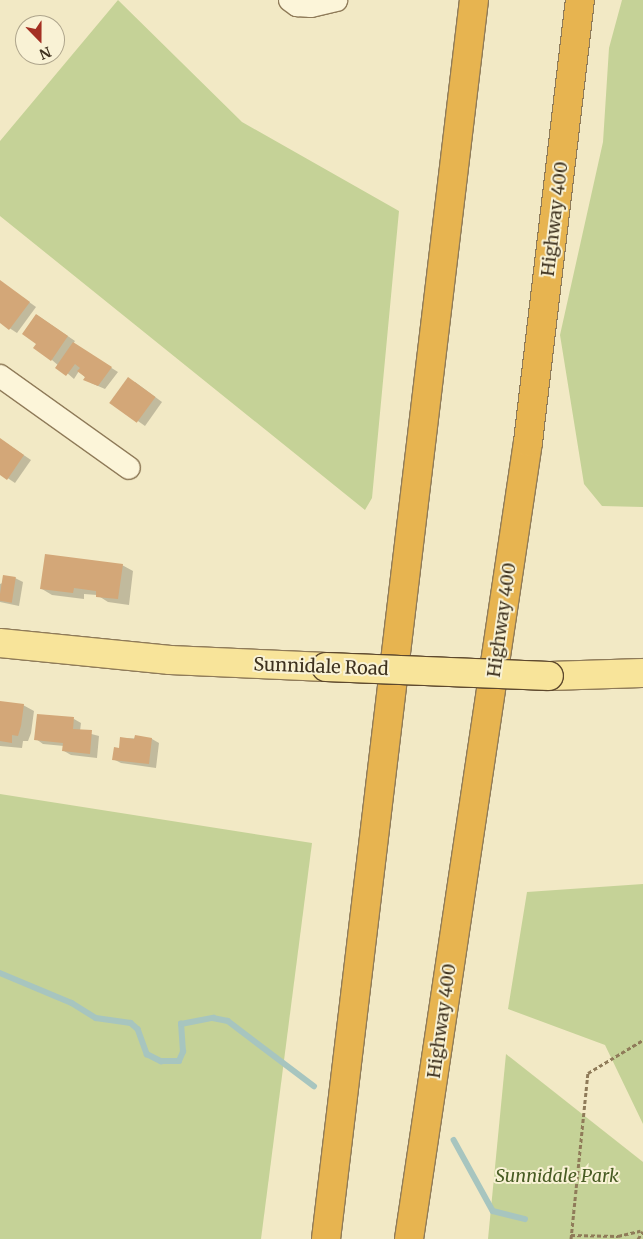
<!DOCTYPE html>
<style>
body{margin:0}
#map{position:relative;width:643px;height:1239px;overflow:hidden;background:#f2e9c5;font-family:Merriweather,serif}
div>[style]{position:absolute}
.green>*{inset:0;background:#c5d297}
.shadow>*{inset:0;background:#0003}
.stream>*{height:5.5px;margin:-2.75px;padding:0 2.75px;transform-origin:2.75px;border-radius:2.75px;background:#a7c5bf}
.building>*{inset:0;background:#d3a778;transform-origin:0 0}
.path>*{height:3px;margin-top:-1.5px;transform-origin:0;background:repeating-linear-gradient(90deg,#8f7b59 0 4px,transparent 0 6.5px)}
.roads{filter:drop-shadow(1px 0 #8f7b59) drop-shadow(-1px 0 #8f7b59) drop-shadow(0 1px #8f7b59) drop-shadow(0 -1px #8f7b59)}
.minor>*{height:22px;margin:-11px;padding:0 11px;transform-origin:11px;border-radius:11px;background:#fcf5d9}
.major>*{height:28px;margin:-14px;padding:0 14px;transform-origin:14px;border-radius:14px;background:#f8e49a}
.highway>*{height:28px;margin:-14px;padding:0 14px;transform-origin:14px;border-radius:14px;background:#e7b450}
.bridges{filter:drop-shadow(1px 0 #5d482d) drop-shadow(-1px 0 #5d482d) drop-shadow(0 1px #5d482d) drop-shadow(0 -1px #5d482d)}
.major-bridge>*{height:28px;margin:-14px;padding:0 14px;transform-origin:14px;border-radius:14px;background:#f8e49a}
span{translate:-50% -50%;white-space:nowrap;text-align:center;line-height:1.15;-webkit-text-stroke:4px #f9f2d5;paint-order:stroke}
.street-label{font-size:18px;color:#3e311e}
.park-label{font-size:18px;color:#485c23;font-style:italic}
.north{position:absolute;left:15px;top:15px;width:50px;height:50px;box-sizing:border-box;background:#f9f2d5;border:1px solid #aea58c;border-radius:50%;rotate:158deg;font-size:14px;font-weight:700;line-height:20px;text-align:center;color:#3e311e}
.north::after{content:'';display:block;margin:auto;width:18px;height:22px;background:#a43023;clip-path:polygon(50% 0,100% 100%,50% 72%,0 100%)}
</style>
<div id="map">
<div class="green">
<div style="clip-path:polygon(118px 0,242px 122px,399px 211px,372px 498px,365px 510px,0 216px,0 141px)"></div>
<div style="clip-path:polygon(622px 0,643px 0,643px 507px,602px 506px,584px 484px,560px 335px,603px 142px,609px 48px)"></div>
<div style="clip-path:polygon(0 794px,312px 843px,261px 1239px,0 1239px)"></div>
<div style="clip-path:polygon(643px 884px,643px 1124px,605px 1045px,508px 1009px,527px 892px)"></div>
<div style="clip-path:polygon(506px 1054px,643px 1162px,643px 1239px,488px 1239px)"></div>
</div>
<div class="shadow">
<div style="clip-path:polygon(0 281px,36px 307px,17px 333px,0 322px)"></div>
<div style="clip-path:polygon(37px 315px,75px 341px,73px 344px,118px 372px,105px 389px,91px 383px,79px 371px,74px 379px,52px 360px,38px 343px)"></div>
<div style="clip-path:polygon(135px 382px,162px 402px,145px 426px,111px 402px)"></div>
<div style="clip-path:polygon(0 439px,31px 460px,15px 483px,0 473px)"></div>
<div style="clip-path:polygon(122px 565px,133px 571px,129px 605px,108px 602px,97px 595px,84px 594px,84px 599px,52px 595px,42px 589px)"></div>
<div style="clip-path:polygon(15px 578px,23px 582px,19px 606px,0 602px,0 584px)"></div>
<div style="clip-path:polygon(0 702px,23px 705px,34px 711px,31px 733px,28px 741px,23px 741px,22px 748px,0 746px)"></div>
<div style="clip-path:polygon(74px 719px,81px 723px,80px 731px,99px 736px,97px 758px,71px 755px,64px 751px,64px 746px,43px 744px,36px 739px)"></div>
<div style="clip-path:polygon(122px 738px,152px 739px,159px 743px,156px 768px,121px 763px,113px 759px,120px 749px)"></div>
</div>
<div class="stream">
<div style="left:0;top:973px;width:78px;rotate:22.6deg"></div>
<div style="left:72px;top:1003px;width:28px;rotate:32deg"></div>
<div style="left:96px;top:1018px;width:35px;rotate:8deg"></div>
<div style="left:131px;top:1023px;width:9px;rotate:41deg"></div>
<div style="left:138px;top:1029px;width:27px;rotate:70deg"></div>
<div style="left:147px;top:1054px;width:16px;rotate:27deg"></div>
<div style="left:161px;top:1061px;width:18px"></div>
<div style="left:179px;top:1061px;width:10px;rotate:-66deg"></div>
<div style="left:183px;top:1052px;width:28px;rotate:-94deg"></div>
<div style="left:181px;top:1024px;width:33px;rotate:-11deg"></div>
<div style="left:213px;top:1018px;width:15px;rotate:11deg"></div>
<div style="left:228px;top:1021px;width:108px;rotate:37.1deg"></div>
<div style="left:454px;top:1140px;width:81px;rotate:61.2deg"></div>
<div style="left:493px;top:1211px;width:33px;rotate:14deg"></div>
</div>
<div class="building">
<div style="clip-path:polygon(0 280px,30px 302px,9px 330px,0 323px)"></div>
<div style="clip-path:polygon(36px 314px,68px 336px,51px 361px,33px 348px,36px 344px,22px 334px)"></div>
<div style="clip-path:polygon(73px 342px,112px 367px,98px 386px,83px 380px,85px 377px,77px 371px,80px 368px,75px 364px,66px 376px,55px 368px)"></div>
<div style="left:128px;top:377px;width:34px;height:32px;rotate:36deg"></div>
<div style="clip-path:polygon(0 438px,24px 455px,7px 480px,0 475px)"></div>
<div style="clip-path:polygon(45px 554px,123px 564px,118px 599px,96px 597px,96px 591px,74px 588px,73px 593px,40px 589px)"></div>
<div style="left:3px;top:575px;width:13px;height:26px;rotate:9deg"></div>
<div style="clip-path:polygon(0 701px,24px 704px,21px 726px,18px 736px,12px 735px,12px 743px,0 741px)"></div>
<div style="clip-path:polygon(37px 714px,74px 717px,73px 729px,92px 730px,90px 754px,62px 751px,63px 743px,34px 740px)"></div>
<div style="clip-path:polygon(135px 735px,152px 738px,149px 764px,112px 760px,114px 747px,119px 748px,120px 737px,134px 739px)"></div>
</div>
<div class="path">
<div style="left:571px;top:1235px;width:47px;rotate:1.2deg"></div>
<div style="left:618px;top:1236px;width:23px;rotate:-13deg"></div>
<div style="left:571px;top:1239px;width:167px;rotate:-84.2deg"></div>
<div style="left:588px;top:1073px;width:64px;rotate:-31deg"></div>
<div style="left:638px;top:1239px;width:9px;rotate:-58deg"></div>
</div>
<div class="roads">
<div class="minor">
<div style="left:290px;top:0;width:9px;rotate:36deg"></div>
<div style="left:297px;top:5px;width:14px;rotate:4deg"></div>
<div style="left:311px;top:6px;width:26px;rotate:-13deg"></div>
<div style="left:0;top:376px;width:158px;rotate:35.5deg"></div>
</div>
<div class="major">
<div style="left:0;top:643px;width:171px;rotate:5.7deg"></div>
<div style="left:170px;top:660px;width:156px;rotate:2.6deg"></div>
<div style="left:549px;top:676px;width:94px;rotate:-1.8deg"></div>
</div>
<div class="highway">
<div style="left:326px;top:1239px;width:1248px;rotate:-83.19deg"></div>
<div style="left:409px;top:1239px;width:806px;rotate:-81.51deg"></div>
<div style="left:528px;top:442px;width:445px;rotate:-83.3deg"></div>
</div>
</div>
<div class="bridges">
<div class="major-bridge">
<div style="left:326px;top:667px;width:223px;rotate:2.3deg"></div>
</div>
</div>
<div class="street-label">
<span style="left:555px;top:219px;rotate:-83deg">Highway 400</span>
<span style="left:502px;top:620px;rotate:-82deg">Highway 400</span>
<span style="left:321px;top:667px;rotate:2deg">Sunnidale Road</span>
<span style="left:442px;top:1021px;rotate:-82deg">Highway 400</span>
</div>
<div class="park-label">
<span style="left:557px;top:1176px">Sunnidale Park</span>
</div>
<div class="north">N</div>
</div>
